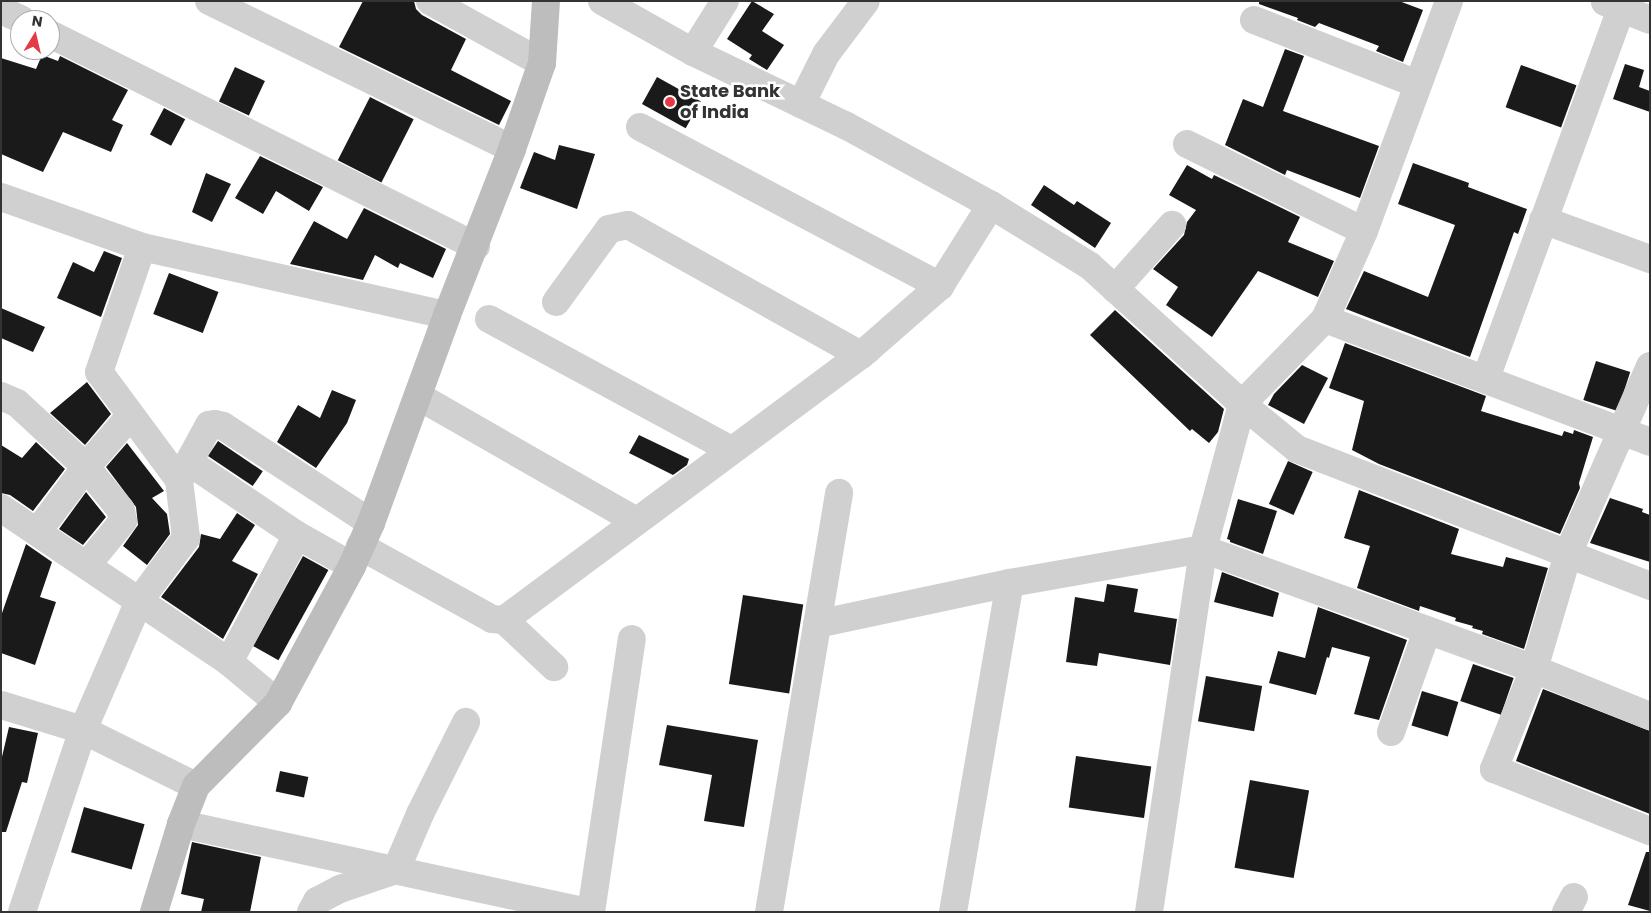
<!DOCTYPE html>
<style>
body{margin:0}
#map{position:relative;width:1651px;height:913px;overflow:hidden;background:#fff;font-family:Poppins,sans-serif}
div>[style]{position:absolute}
.building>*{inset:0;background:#1a1a1a;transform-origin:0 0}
.street>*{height:28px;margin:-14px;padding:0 14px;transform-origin:14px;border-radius:14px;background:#d0d0d0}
.secondary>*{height:28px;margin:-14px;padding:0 14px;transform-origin:14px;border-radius:14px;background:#bdbdbd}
.dots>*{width:14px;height:14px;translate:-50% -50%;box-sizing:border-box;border:2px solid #fff;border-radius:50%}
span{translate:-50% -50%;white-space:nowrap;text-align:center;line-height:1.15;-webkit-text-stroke:5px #fff;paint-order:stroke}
.poi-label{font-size:18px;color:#333;font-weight:700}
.left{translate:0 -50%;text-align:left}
.frame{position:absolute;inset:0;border:2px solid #333;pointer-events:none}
.north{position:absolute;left:10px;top:10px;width:50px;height:50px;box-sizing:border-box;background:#fff;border:1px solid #adadad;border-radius:50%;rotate:9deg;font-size:14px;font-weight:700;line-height:20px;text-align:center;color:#333}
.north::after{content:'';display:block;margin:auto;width:18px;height:22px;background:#e63946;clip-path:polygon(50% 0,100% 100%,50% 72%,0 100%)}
</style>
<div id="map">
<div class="building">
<div style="clip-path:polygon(363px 1px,414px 1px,416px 9px,422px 15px,466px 39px,451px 70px,511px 101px,499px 125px,339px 47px)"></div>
<div style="clip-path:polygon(752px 1px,774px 14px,762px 31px,784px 45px,767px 70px,749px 59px,752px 55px,727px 39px)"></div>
<div style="clip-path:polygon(1259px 1px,1399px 1px,1423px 10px,1403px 62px,1376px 51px,1379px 46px,1319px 23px,1315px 27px,1297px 20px,1298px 18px,1259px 4px)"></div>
<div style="clip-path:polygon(1285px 49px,1304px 56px,1283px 111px,1379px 146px,1360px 198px,1287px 170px,1285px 175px,1225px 145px,1243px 99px,1263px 107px)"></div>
<div style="clip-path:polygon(42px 55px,58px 61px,60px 56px,128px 90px,112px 120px,123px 125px,111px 152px,63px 132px,43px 172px,1px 154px,1px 58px,36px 69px)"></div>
<div style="clip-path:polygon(1625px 64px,1644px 70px,1639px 87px,1650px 91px,1650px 112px,1613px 99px)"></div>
<div style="left:1521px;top:65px;width:59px;height:45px;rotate:20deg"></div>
<div style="left:235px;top:67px;width:33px;height:38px;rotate:25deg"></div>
<div style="left:657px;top:77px;width:50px;height:31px;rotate:29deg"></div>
<div style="left:370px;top:97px;width:49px;height:71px;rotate:27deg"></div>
<div style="left:164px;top:108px;width:24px;height:30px;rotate:28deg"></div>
<div style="clip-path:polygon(559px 145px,595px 154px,577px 209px,520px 188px,534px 152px,555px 160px)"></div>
<div style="clip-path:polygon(260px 156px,323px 187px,309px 211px,276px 191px,263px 214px,235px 198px)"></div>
<div style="clip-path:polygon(1413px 163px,1469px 183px,1468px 187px,1527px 209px,1518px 234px,1514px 232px,1470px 357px,1346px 309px,1364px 271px,1428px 297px,1455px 225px,1398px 204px)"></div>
<div style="clip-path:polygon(1187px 165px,1212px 179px,1214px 175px,1300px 217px,1288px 242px,1334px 261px,1318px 297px,1258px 271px,1212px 337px,1166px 305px,1178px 287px,1153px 269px,1184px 235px,1187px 222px,1196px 210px,1169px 195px)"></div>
<div style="clip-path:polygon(206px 173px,231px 184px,212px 222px,192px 212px)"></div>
<div style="clip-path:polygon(1044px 185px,1074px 205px,1077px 201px,1111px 223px,1095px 248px,1031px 205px)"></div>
<div style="clip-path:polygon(364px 208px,446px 249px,433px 278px,400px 263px,398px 268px,375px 255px,363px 280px,290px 264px,314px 221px,347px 239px)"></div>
<div style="clip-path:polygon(104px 251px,122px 258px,101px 317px,57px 298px,73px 262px,94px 272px)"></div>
<div style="left:169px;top:273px;width:53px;height:44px;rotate:21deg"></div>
<div style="clip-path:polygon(1px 308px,45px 327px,33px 352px,1px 338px)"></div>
<div style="clip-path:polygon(1115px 310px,1224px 409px,1218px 432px,1209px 443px,1192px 429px,1190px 431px,1090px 335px)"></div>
<div style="clip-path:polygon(1345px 343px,1486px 396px,1481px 411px,1562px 436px,1564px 431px,1573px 434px,1574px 430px,1593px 437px,1579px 483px,1580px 488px,1560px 534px,1379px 464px,1352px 450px,1364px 401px,1329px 388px)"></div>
<div style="left:1596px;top:361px;width:36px;height:41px;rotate:18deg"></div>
<div style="clip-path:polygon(1302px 365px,1328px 378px,1304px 424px,1268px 405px,1274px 394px)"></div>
<div style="clip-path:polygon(87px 382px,111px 414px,85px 445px,50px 413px)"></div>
<div style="clip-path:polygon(332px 390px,356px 400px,347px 423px,316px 468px,277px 442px,298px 405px,320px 418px)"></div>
<div style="clip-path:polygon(639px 435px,689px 459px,687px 465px,673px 475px,629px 453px)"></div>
<div style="left:218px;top:441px;width:54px;height:18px;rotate:34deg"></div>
<div style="clip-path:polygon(36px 442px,65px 469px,33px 511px,10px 495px,1px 493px,1px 445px,22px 458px)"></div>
<div style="clip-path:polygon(127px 443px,164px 491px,152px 498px,167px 514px,170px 534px,147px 565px,123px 546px,138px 525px,136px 507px,106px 467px)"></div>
<div style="left:1288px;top:461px;width:27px;height:47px;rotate:24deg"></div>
<div style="clip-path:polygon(1359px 490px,1459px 529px,1451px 554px,1503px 567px,1506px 557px,1548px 568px,1524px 649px,1482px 634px,1483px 631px,1472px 628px,1473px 626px,1455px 621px,1456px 618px,1420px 606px,1419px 611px,1357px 588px,1370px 546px,1344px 538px)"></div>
<div style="clip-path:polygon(86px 492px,106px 517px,83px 545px,59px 529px)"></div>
<div style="clip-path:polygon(1610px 498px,1643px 509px,1642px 512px,1650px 515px,1650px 562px,1590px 543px)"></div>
<div style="clip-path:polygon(1238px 499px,1277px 511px,1263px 554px,1230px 542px,1230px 540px,1227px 539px)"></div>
<div style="clip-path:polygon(237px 513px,255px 525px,232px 561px,258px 574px,223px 639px,161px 597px,199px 547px,201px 534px,220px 539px)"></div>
<div style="clip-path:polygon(26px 544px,52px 562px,40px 597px,56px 602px,35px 665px,1px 653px,1px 616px)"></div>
<div style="left:303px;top:556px;width:29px;height:103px;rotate:29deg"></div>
<div style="clip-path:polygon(1222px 572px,1279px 593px,1273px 617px,1214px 602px)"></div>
<div style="clip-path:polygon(1107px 584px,1138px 589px,1134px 612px,1177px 619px,1170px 665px,1099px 653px,1097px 666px,1066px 662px,1075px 597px,1104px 602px)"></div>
<div style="left:743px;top:595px;width:61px;height:90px;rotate:9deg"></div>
<div style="clip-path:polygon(1318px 607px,1407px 640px,1379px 720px,1354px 714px,1370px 657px,1332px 647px,1329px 658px,1327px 657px,1316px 695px,1269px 683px,1278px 651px,1305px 658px)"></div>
<div style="left:1473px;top:664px;width:43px;height:39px;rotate:19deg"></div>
<div style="left:1206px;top:676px;width:57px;height:46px;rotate:10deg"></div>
<div style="clip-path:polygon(1543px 689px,1650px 731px,1650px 814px,1516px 761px)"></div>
<div style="left:1422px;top:691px;width:38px;height:36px;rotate:17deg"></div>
<div style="clip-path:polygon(667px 725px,758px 740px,744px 827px,704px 821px,712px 775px,659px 765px)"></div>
<div style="clip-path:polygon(9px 727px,38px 733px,27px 783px,22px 782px,6px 832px,1px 832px,1px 761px)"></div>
<div style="left:1076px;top:756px;width:76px;height:52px;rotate:8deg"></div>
<div style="left:280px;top:771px;width:29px;height:21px;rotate:12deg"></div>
<div style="left:1250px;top:780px;width:60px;height:89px;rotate:10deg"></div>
<div style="left:84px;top:807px;width:63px;height:47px;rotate:16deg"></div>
<div style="clip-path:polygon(192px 842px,261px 857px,250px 912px,201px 912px,204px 899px,181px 894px)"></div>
<div style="clip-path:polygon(1646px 852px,1650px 852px,1650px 911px,1628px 905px)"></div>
</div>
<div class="street">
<div style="left:209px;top:1px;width:337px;rotate:26deg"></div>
<div style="left:430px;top:1px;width:128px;rotate:29deg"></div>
<div style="left:602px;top:1px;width:104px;rotate:29.3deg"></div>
<div style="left:693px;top:52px;width:169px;rotate:25.7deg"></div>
<div style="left:845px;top:125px;width:166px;rotate:28.7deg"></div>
<div style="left:991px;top:205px;width:116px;rotate:31.6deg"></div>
<div style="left:1090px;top:266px;width:205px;rotate:42.2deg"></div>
<div style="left:1242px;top:404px;width:71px;rotate:39.3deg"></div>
<div style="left:1297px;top:449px;width:379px;rotate:21.2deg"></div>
<div style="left:1605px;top:2px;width:48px;rotate:21.8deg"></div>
<div style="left:1px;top:10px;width:23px;rotate:25deg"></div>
<div style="left:1254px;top:20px;width:175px;rotate:21.4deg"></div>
<div style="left:50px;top:34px;width:476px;rotate:26.5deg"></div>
<div style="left:693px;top:52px;width:60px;rotate:-57.9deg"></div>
<div style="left:801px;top:104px;width:56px;rotate:-63.4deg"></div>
<div style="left:826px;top:54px;width:66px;rotate:-53deg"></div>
<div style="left:640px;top:127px;width:340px;rotate:27.9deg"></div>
<div style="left:940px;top:286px;width:96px;rotate:-57.8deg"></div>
<div style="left:1187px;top:144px;width:197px;rotate:26.2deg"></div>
<div style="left:1px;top:197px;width:150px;rotate:19.5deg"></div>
<div style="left:142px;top:247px;width:312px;rotate:12.6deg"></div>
<div style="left:1543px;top:220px;width:114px;rotate:20deg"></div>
<div style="left:1115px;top:289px;width:86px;rotate:-48.3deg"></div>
<div style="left:556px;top:302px;width:90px;rotate:-54deg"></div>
<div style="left:609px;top:229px;width:19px;rotate:-12deg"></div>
<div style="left:628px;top:225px;width:267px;rotate:29.2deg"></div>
<div style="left:489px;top:319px;width:275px;rotate:28.4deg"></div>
<div style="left:1325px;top:319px;width:347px;rotate:20.7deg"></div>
<div style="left:1650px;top:366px;width:205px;rotate:113.6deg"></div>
<div style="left:1568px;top:554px;width:120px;rotate:106.5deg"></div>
<div style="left:1534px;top:669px;width:108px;rotate:111.8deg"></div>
<div style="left:1494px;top:769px;width:168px;rotate:21.7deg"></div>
<div style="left:1486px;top:378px;width:393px;rotate:-69.9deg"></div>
<div style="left:1px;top:396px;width:17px;rotate:24deg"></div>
<div style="left:17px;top:403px;width:94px;rotate:42.8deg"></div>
<div style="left:86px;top:467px;width:55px;rotate:50.9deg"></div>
<div style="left:121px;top:510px;width:11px;rotate:80deg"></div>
<div style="left:123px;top:521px;width:57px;rotate:129.3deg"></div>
<div style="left:418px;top:396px;width:251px;rotate:29.8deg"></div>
<div style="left:189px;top:462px;width:130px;rotate:34.1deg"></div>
<div style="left:297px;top:535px;width:63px;rotate:29.4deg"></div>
<div style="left:179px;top:480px;width:63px;rotate:-61.4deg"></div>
<div style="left:209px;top:425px;width:6px;rotate:-9deg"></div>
<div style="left:215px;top:424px;width:8px;rotate:14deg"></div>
<div style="left:223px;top:426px;width:177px;rotate:33.2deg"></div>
<div style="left:1px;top:508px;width:275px;rotate:34deg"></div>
<div style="left:229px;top:662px;width:64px;rotate:39.9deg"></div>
<div style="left:38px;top:531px;width:80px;rotate:-53.1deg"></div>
<div style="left:86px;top:467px;width:67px;rotate:-49.2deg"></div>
<div style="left:360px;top:546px;width:151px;rotate:28.9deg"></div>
<div style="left:492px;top:619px;width:12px;rotate:5deg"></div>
<div style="left:504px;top:620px;width:452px;rotate:-36.6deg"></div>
<div style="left:867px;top:350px;width:97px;rotate:-41.2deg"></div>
<div style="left:504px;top:620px;width:69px;rotate:43.2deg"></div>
<div style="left:817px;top:624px;width:197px;rotate:-12deg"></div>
<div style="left:1010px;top:583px;width:196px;rotate:-10deg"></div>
<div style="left:1203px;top:549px;width:352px;rotate:19.9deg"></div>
<div style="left:1534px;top:669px;width:125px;rotate:22.1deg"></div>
<div style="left:229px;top:662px;width:144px;rotate:-61.8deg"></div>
<div style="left:1px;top:705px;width:86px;rotate:17deg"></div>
<div style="left:83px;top:730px;width:126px;rotate:26.4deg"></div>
<div style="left:1391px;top:732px;width:107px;rotate:-70.4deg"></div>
<div style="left:181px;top:824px;width:417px;rotate:12.2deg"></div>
<div style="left:22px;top:912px;width:192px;rotate:-71.5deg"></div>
<div style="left:83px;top:730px;width:141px;rotate:-66.5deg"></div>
<div style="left:139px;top:601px;width:79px;rotate:-53.3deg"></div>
<div style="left:186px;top:538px;width:58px;rotate:-96.9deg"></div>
<div style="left:179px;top:480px;width:134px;rotate:-126.5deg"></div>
<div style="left:99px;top:372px;width:132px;rotate:-71deg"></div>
<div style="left:311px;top:912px;width:13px;rotate:-61deg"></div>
<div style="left:317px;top:901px;width:26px;rotate:-28deg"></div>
<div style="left:340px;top:889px;width:59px;rotate:-18.7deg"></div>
<div style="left:396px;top:870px;width:61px;rotate:-66.8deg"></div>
<div style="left:420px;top:814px;width:103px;rotate:-63.4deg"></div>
<div style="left:591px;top:912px;width:276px;rotate:-81.5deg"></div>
<div style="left:769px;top:912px;width:425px;rotate:-80.5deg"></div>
<div style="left:953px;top:912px;width:334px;rotate:-80.2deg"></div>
<div style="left:1149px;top:912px;width:367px;rotate:-81.5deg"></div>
<div style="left:1203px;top:549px;width:150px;rotate:-74.9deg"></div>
<div style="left:1242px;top:404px;width:119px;rotate:-45.7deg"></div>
<div style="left:1325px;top:319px;width:96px;rotate:-66.1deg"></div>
<div style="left:1364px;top:231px;width:245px;rotate:-69.7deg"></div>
<div style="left:1566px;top:912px;width:17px;rotate:-62deg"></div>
</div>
<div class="secondary">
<div style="left:154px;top:912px;width:92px;rotate:-72.9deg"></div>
<div style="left:181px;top:824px;width:41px;rotate:-68.5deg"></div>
<div style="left:196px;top:786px;width:117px;rotate:-45.3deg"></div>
<div style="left:278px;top:703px;width:156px;rotate:-61.6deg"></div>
<div style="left:352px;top:566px;width:47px;rotate:-66.2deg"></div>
<div style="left:371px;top:523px;width:221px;rotate:-69.9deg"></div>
<div style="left:447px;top:315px;width:178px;rotate:-68.6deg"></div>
<div style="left:512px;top:149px;width:91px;rotate:-70.8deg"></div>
<div style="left:542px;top:63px;width:62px;rotate:-86.3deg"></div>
</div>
<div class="dots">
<div style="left:670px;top:102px;background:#e63946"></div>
</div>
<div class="poi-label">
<span class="left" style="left:680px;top:102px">State Bank<br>of India</span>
</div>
<div class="frame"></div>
<div class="north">N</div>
</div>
